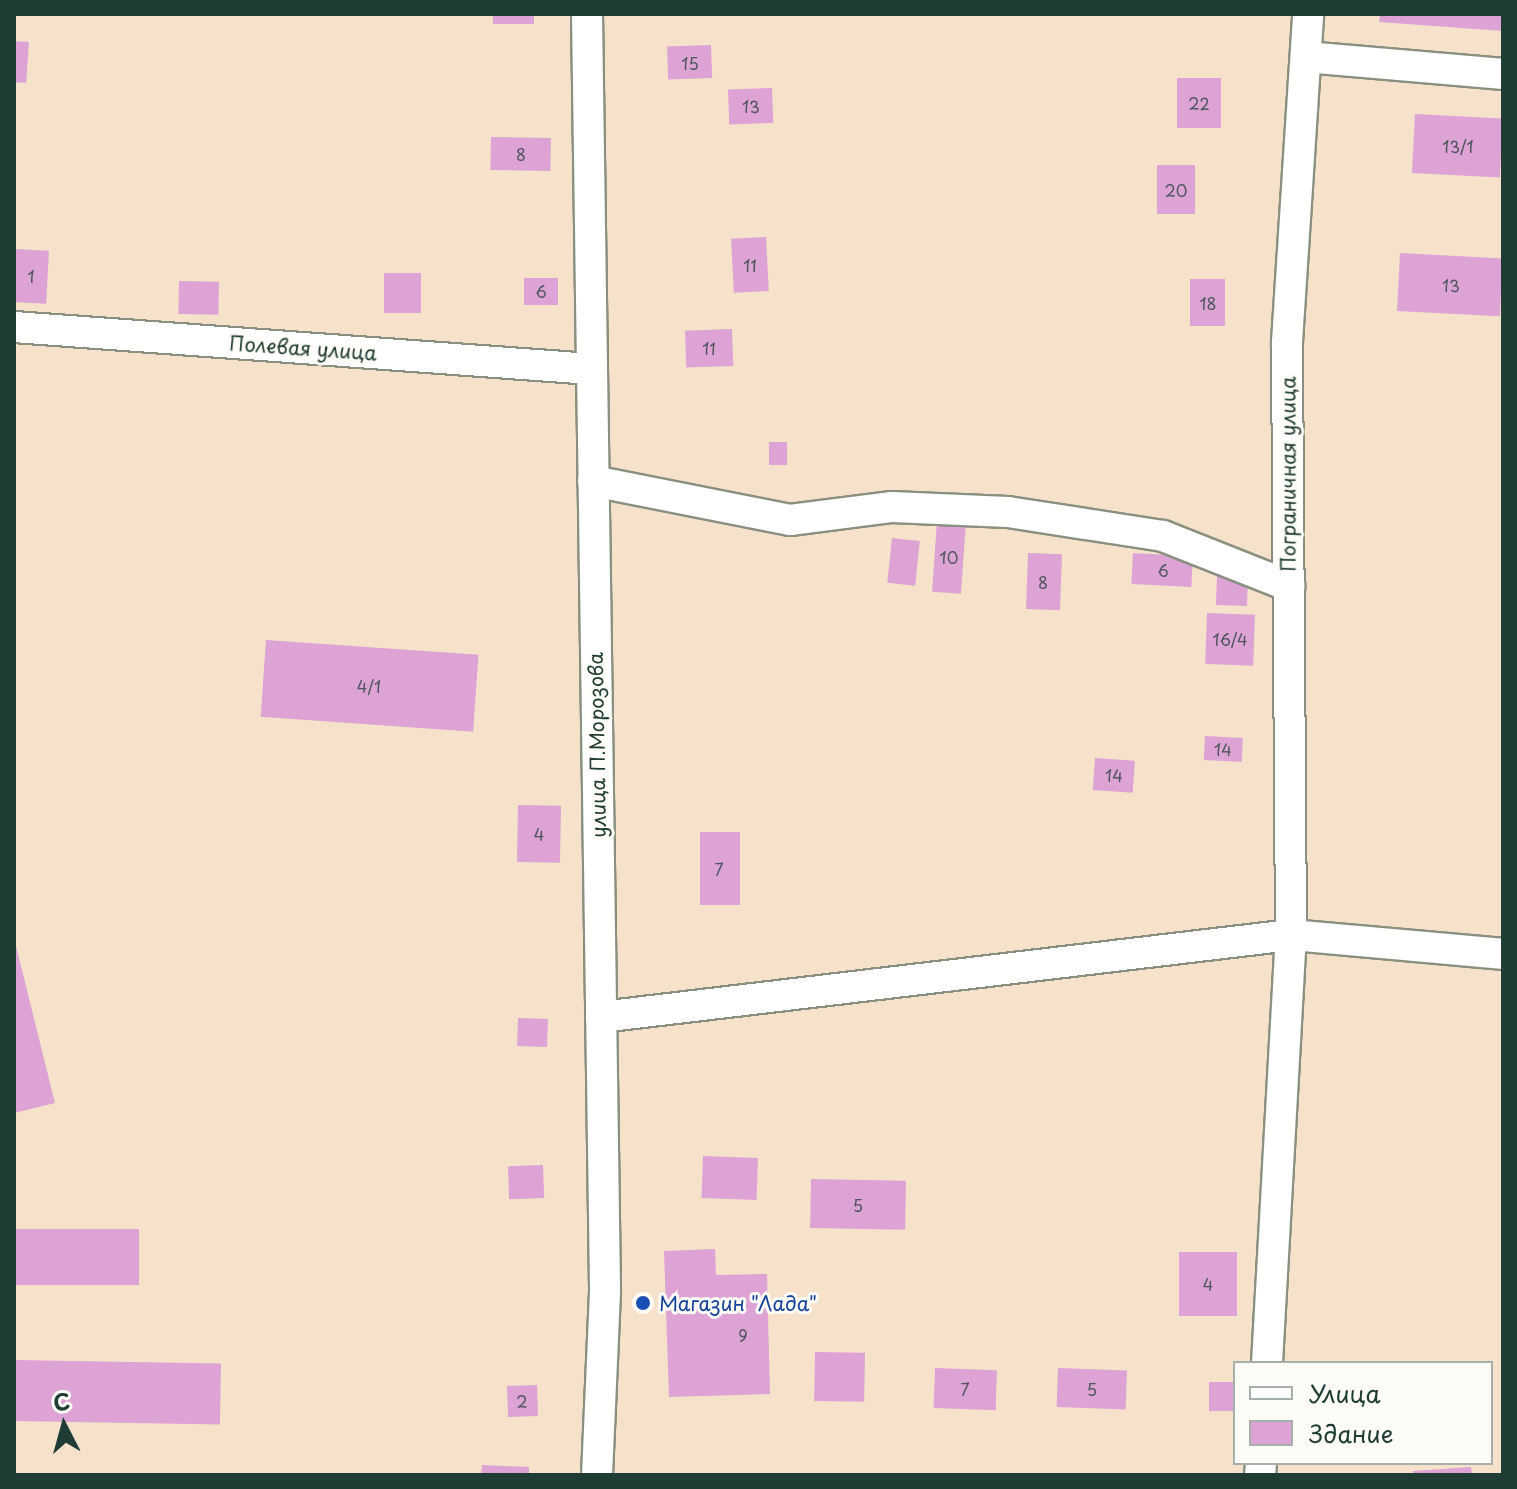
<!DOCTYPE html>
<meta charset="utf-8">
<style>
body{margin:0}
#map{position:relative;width:1517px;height:1489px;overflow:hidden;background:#f6e2cb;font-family:"Playpen Sans",sans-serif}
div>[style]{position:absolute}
.building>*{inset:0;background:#dca3d4;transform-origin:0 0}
.roads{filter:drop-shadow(2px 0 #8a9080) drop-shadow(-2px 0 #8a9080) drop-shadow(0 2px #8a9080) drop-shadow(0 -2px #8a9080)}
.minor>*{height:30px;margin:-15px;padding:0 15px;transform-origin:15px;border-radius:15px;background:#fff}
.dots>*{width:22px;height:22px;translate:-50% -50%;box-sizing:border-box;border:4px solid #fdfcf7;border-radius:50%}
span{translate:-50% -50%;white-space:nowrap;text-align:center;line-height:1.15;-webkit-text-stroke:6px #fdfcf7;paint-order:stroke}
.number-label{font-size:16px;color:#4e565c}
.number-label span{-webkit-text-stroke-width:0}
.street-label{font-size:20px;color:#1f3d34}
.transit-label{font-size:20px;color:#164399}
.left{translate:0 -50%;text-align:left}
.frame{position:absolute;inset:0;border:16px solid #1f3d34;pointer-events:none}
.legend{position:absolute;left:1233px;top:1361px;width:260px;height:104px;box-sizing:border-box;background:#fdfcf7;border:2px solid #a4b0a9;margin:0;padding:10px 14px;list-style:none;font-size:24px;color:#1f3d34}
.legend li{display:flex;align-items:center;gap:16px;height:40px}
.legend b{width:40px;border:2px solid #a4b0a9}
.north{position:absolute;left:24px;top:1385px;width:80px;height:80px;-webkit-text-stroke:6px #fdfcf7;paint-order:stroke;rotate:354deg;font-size:22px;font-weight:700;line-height:32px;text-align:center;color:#1f3d34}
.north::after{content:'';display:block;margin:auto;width:28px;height:36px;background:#1f3d34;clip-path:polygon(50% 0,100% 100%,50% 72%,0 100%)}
</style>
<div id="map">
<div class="building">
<div style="left:493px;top:14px;width:41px;height:10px"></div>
<div style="clip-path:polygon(1380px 14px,1503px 14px,1503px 31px,1379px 22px)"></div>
<div style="left:14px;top:41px;width:15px;height:41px;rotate:4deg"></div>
<div style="left:711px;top:45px;width:33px;height:44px;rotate:88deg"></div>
<div style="left:1221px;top:78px;width:50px;height:44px;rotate:90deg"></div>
<div style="left:772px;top:88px;width:35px;height:44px;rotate:88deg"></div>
<div style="left:1415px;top:114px;width:88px;height:59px;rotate:3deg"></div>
<div style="left:491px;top:137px;width:60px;height:33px;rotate:1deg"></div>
<div style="left:1195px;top:165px;width:49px;height:38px;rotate:90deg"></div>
<div style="left:766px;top:237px;width:54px;height:35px;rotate:87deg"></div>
<div style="left:14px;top:249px;width:35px;height:53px;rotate:3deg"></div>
<div style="left:1400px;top:253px;width:103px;height:58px;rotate:3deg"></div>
<div style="left:384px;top:273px;width:37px;height:40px"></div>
<div style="left:524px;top:278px;width:34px;height:27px"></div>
<div style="left:1225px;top:279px;width:47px;height:35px;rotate:90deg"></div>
<div style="left:179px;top:281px;width:40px;height:33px;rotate:1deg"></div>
<div style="left:732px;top:329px;width:37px;height:47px;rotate:88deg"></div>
<div style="left:769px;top:442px;width:18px;height:23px"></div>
<div style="left:937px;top:521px;width:29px;height:71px;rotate:4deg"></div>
<div style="left:892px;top:538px;width:28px;height:45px;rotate:6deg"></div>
<div style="left:1028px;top:553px;width:34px;height:56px;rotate:2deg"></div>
<div style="left:1133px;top:553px;width:60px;height:31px;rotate:3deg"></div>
<div style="left:1217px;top:575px;width:31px;height:30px;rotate:2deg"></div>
<div style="left:1207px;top:613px;width:48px;height:51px;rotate:2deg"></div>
<div style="left:266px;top:640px;width:213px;height:77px;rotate:4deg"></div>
<div style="left:1205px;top:736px;width:38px;height:24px;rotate:3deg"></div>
<div style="left:1095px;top:758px;width:40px;height:32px;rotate:4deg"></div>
<div style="left:518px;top:805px;width:43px;height:57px;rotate:1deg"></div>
<div style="left:700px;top:832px;width:40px;height:73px"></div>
<div style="clip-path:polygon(14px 938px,55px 1103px,14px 1113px)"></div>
<div style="left:518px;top:1018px;width:30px;height:28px;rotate:2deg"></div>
<div style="left:703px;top:1156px;width:55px;height:42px;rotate:2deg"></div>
<div style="left:543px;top:1165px;width:33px;height:35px;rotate:88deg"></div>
<div style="left:811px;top:1179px;width:95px;height:49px;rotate:1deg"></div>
<div style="left:14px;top:1229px;width:125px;height:56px"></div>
<div style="clip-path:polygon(715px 1249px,716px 1275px,767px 1274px,770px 1394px,669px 1397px,664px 1251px)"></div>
<div style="left:1179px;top:1252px;width:58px;height:64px"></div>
<div style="left:815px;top:1352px;width:50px;height:49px;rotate:1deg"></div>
<div style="left:14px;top:1360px;width:207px;height:61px;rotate:1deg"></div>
<div style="left:935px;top:1368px;width:62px;height:40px;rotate:2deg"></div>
<div style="left:1058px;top:1368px;width:69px;height:39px;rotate:2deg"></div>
<div style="left:1209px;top:1382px;width:26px;height:29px"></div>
<div style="left:537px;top:1385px;width:31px;height:30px;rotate:88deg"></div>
<div style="clip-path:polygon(482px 1465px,529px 1467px,529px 1475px,481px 1475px)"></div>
<div style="clip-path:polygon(1471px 1467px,1472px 1475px,1414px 1475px,1413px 1471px)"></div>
</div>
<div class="roads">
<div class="minor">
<div style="left:587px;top:14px;width:1278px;rotate:89.19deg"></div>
<div style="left:605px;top:1292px;width:183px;rotate:92.5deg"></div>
<div style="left:1306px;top:57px;width:198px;rotate:4.9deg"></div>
<div style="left:14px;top:327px;width:579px;rotate:4.16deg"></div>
<div style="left:593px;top:481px;width:201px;rotate:11.2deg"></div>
<div style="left:790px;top:520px;width:103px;rotate:-7.3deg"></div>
<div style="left:892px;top:507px;width:116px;rotate:2.5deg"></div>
<div style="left:1008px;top:512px;width:157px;rotate:8.8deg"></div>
<div style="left:1163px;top:536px;width:136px;rotate:21.6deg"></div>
<div style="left:601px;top:1017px;width:695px;rotate:-6.78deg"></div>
<div style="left:1291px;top:935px;width:213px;rotate:5.1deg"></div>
<div style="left:1267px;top:1363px;width:429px;rotate:-86.8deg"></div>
<div style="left:1291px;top:935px;width:593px;rotate:-90.39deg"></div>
<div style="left:1287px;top:342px;width:329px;rotate:-86.3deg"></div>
<div style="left:1260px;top:1475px;width:12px;rotate:-85deg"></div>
</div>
</div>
<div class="dots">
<div style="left:643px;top:1303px;background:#1a4fb4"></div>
</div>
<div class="number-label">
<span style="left:690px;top:63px">15</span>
<span style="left:1199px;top:103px">22</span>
<span style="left:751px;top:106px">13</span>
<span style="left:1458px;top:146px">13/1</span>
<span style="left:521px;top:154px">8</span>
<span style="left:1176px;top:190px">20</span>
<span style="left:750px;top:265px">11</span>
<span style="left:31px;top:276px">1</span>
<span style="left:1451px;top:285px">13</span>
<span style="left:541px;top:291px">6</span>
<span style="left:1208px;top:303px">18</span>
<span style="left:709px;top:348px">11</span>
<span style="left:949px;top:557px">10</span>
<span style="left:1163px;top:570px">6</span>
<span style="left:1043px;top:582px">8</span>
<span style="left:1230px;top:639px">16/4</span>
<span style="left:369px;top:686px">4/1</span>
<span style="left:1223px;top:749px">14</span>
<span style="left:1114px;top:775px">14</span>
<span style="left:539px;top:834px">4</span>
<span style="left:719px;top:869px">7</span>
<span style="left:858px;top:1205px">5</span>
<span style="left:1208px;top:1284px">4</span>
<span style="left:743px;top:1335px">9</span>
<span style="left:965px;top:1389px">7</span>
<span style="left:1092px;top:1389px">5</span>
<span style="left:522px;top:1401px">2</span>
</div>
<div class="street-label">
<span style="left:303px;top:348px;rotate:4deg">Полевая улица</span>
<span style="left:1288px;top:474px;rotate:-90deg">Пограничная улица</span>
<span style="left:597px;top:745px;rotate:-91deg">улица П.Морозова</span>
</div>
<div class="transit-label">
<span class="left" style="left:659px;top:1303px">Магазин "Лада"</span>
</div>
<div class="frame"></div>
<ul class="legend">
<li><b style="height:10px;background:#fff"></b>Улица</li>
<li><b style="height:22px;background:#dca3d4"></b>Здание</li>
</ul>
<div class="north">С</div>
</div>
